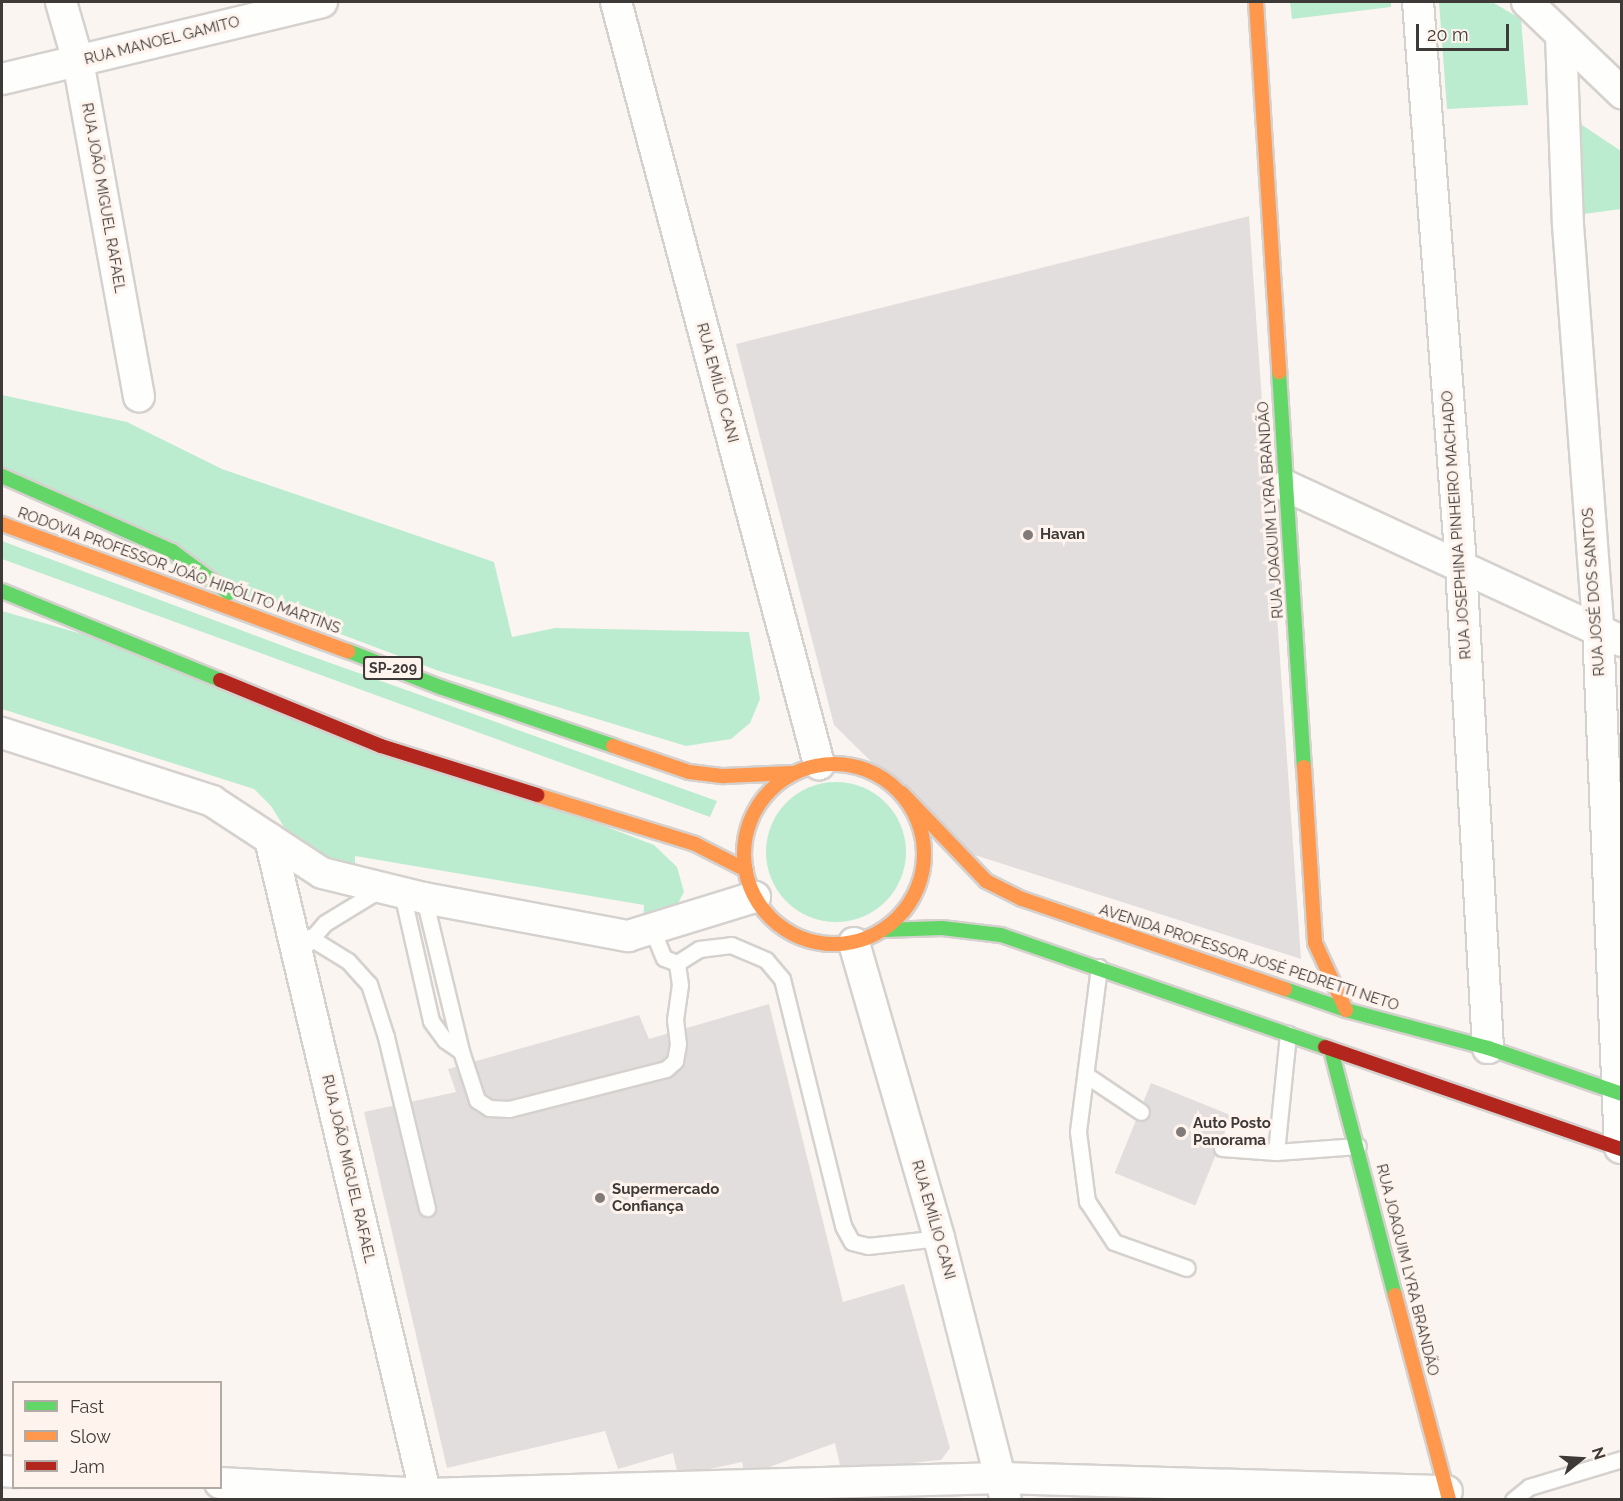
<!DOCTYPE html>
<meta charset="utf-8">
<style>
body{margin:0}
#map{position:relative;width:1623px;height:1501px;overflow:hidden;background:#fbf5f1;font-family:Raleway,sans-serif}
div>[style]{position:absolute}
.green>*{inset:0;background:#bcecd0}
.round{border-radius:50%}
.building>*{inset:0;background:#e2dedd;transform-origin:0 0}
.roads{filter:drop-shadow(2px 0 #d5d1ce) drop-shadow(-2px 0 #d5d1ce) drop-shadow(0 2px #d5d1ce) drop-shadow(0 -2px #d5d1ce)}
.lane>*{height:15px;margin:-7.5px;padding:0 7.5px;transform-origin:7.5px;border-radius:7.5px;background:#fefefd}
.street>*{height:30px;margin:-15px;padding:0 15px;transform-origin:15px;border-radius:15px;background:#fefefd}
.fast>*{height:14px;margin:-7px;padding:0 7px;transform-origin:7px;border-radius:7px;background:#63d668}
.slow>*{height:14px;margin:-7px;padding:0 7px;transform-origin:7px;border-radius:7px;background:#ff974d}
.slow>.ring{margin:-7px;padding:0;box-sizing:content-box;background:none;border:14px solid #ff974d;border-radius:50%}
.jam>*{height:14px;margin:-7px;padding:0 7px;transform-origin:7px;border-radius:7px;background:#b3261e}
.dots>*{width:16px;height:16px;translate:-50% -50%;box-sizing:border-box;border:3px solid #fff4ed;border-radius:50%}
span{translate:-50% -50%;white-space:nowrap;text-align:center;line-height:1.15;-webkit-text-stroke:6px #fff4ed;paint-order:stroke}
.shield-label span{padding:2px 4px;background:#fff4ed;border:2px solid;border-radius:4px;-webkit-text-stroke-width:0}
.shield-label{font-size:14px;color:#3e3a37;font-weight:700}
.street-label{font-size:15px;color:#3e3a37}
.poi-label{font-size:15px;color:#3e3a37;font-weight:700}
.left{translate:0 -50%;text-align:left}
.frame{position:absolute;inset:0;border:3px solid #3e3a37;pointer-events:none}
.legend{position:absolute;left:12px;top:1381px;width:210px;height:108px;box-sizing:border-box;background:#fff4ed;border:2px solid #b2aaa4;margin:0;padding:8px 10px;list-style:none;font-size:18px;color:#3e3a37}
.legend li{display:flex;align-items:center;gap:12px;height:30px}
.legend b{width:30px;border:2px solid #b2aaa4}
.north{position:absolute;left:1551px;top:1429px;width:60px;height:60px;-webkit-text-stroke:4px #fff4ed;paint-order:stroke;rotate:72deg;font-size:16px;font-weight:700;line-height:24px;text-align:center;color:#3e3a37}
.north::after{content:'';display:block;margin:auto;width:21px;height:27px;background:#3e3a37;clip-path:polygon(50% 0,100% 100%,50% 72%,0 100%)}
.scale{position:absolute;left:1416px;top:24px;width:93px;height:27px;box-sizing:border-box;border:3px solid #3e3a37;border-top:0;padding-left:8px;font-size:18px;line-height:21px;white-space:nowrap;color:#3e3a37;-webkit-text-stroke:4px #fff4ed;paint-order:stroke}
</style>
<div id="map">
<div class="green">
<div style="clip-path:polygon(1290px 2px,1391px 2px,1391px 7px,1292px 19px)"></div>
<div style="clip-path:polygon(1439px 2px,1492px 2px,1521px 19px,1528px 105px,1447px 109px)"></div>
<div style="clip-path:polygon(1573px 119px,1621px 151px,1621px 209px,1584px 214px,1577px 211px)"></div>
<div style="clip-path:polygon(2px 395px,127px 422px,222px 469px,494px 562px,512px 637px,555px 628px,749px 632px,760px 699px,750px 723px,731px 739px,686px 746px,439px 671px,231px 593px,2px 482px)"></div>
<div style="clip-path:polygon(2px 541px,294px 650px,717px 801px,710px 817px,2px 559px)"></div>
<div style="clip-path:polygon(2px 611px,169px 659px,654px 845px,677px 867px,684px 892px,673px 913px,643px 922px,644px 905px,355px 856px,355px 875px,294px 843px,271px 806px,254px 789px,2px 709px)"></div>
<div class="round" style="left:766px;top:782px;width:140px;height:140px"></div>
</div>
<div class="building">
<div style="clip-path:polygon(1249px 216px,1301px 959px,962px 851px,834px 725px,736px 344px)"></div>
<div style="clip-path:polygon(769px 1004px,843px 1302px,904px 1284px,950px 1448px,941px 1460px,841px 1470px,835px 1443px,745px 1476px,742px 1462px,678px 1476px,673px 1453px,618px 1469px,605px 1431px,447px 1468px,364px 1112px,456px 1092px,448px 1069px,639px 1015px,649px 1039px)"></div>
<div style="left:1151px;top:1083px;width:87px;height:97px;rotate:22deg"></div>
</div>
<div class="roads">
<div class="lane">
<div style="left:402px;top:893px;width:131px;rotate:77.2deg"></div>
<div style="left:431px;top:1021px;width:24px;rotate:54deg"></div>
<div style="left:445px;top:1040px;width:19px;rotate:35deg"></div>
<div style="left:424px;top:898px;width:157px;rotate:76.4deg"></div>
<div style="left:461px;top:1051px;width:52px;rotate:71.9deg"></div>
<div style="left:477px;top:1100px;width:14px;rotate:34deg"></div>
<div style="left:489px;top:1108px;width:20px;rotate:3deg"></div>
<div style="left:509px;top:1109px;width:162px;rotate:-14.3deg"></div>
<div style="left:666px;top:1069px;width:12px;rotate:-42deg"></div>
<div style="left:675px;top:1061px;width:17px;rotate:-80deg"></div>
<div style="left:678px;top:1044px;width:24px;rotate:-97deg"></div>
<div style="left:675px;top:1020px;width:35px;rotate:-82deg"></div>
<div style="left:680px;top:985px;width:22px;rotate:-98deg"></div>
<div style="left:652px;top:929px;width:31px;rotate:68deg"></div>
<div style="left:664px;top:958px;width:14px;rotate:21deg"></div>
<div style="left:677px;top:963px;width:26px;rotate:-32deg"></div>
<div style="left:699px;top:949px;width:32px;rotate:-7deg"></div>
<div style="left:731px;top:945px;width:38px;rotate:23deg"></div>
<div style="left:766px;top:960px;width:25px;rotate:50deg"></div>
<div style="left:782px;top:979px;width:254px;rotate:76.1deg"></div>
<div style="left:843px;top:1226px;width:18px;rotate:61deg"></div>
<div style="left:852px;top:1242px;width:16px;rotate:14deg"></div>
<div style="left:868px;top:1246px;width:71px;rotate:-6.4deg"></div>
<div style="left:309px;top:937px;width:46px;rotate:31.6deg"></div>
<div style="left:348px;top:961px;width:31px;rotate:48deg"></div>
<div style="left:369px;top:984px;width:56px;rotate:72.2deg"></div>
<div style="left:386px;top:1037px;width:176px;rotate:76.5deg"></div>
<div style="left:305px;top:946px;width:30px;rotate:-49deg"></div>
<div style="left:325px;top:923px;width:66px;rotate:-31.3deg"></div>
<div style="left:1099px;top:967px;width:166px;rotate:97.3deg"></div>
<div style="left:1078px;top:1132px;width:70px;rotate:82.6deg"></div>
<div style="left:1087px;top:1201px;width:49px;rotate:56.6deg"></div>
<div style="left:1114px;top:1242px;width:77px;rotate:19.6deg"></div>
<div style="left:1086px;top:1075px;width:66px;rotate:33.9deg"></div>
<div style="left:1222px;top:1148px;width:54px;rotate:4.2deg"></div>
<div style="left:1276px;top:1152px;width:82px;rotate:-4.2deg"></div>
<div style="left:1276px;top:1152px;width:119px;rotate:-84.2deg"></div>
<div style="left:1513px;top:1500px;width:21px;rotate:-39deg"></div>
<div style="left:1529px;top:1487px;width:97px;rotate:-16.8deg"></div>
</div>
<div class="street">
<div style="left:61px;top:2px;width:61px;rotate:73.9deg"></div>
<div style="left:78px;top:61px;width:341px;rotate:79.7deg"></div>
<div style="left:616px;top:2px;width:789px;rotate:75.08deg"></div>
<div style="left:1418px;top:2px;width:565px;rotate:85.63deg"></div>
<div style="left:1461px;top:565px;width:484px;rotate:86.8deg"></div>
<div style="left:1527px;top:2px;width:132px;rotate:43.8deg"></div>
<div style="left:1561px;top:35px;width:190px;rotate:87.9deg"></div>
<div style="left:1568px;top:225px;width:404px;rotate:85.7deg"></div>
<div style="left:1598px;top:628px;width:520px;rotate:87.58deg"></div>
<div style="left:2px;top:79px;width:329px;rotate:-13.5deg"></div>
<div style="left:1286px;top:486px;width:370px;rotate:24.8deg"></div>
<div style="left:2px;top:733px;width:221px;rotate:17.9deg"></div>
<div style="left:212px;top:801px;width:131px;rotate:33.2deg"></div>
<div style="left:322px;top:873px;width:105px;rotate:13.8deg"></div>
<div style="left:424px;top:898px;width:208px;rotate:10.6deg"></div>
<div style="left:628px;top:936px;width:133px;rotate:-17.1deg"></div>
<div style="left:270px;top:839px;width:679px;rotate:76.64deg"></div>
<div style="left:854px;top:943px;width:307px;rotate:73.9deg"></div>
<div style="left:939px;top:1238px;width:270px;rotate:75.7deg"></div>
<div style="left:2px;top:1471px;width:12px;rotate:5deg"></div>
<div style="left:220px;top:1483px;width:205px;rotate:3.1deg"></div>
<div style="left:425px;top:1494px;width:576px;rotate:-1.59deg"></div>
<div style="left:1001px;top:1478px;width:446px;rotate:1.7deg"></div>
</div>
<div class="fast">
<div style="left:1279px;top:372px;width:396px;rotate:86.4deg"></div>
<div style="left:2px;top:476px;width:186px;rotate:23.8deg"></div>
<div style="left:172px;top:551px;width:71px;rotate:36.4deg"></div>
<div style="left:2px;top:591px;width:235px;rotate:22.2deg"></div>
<div style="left:348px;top:651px;width:99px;rotate:21.4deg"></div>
<div style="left:440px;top:687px;width:183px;rotate:18.8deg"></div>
<div style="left:883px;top:930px;width:59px;rotate:-1.9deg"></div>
<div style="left:942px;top:928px;width:59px;rotate:6.8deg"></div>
<div style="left:1001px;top:935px;width:343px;rotate:19.1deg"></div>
<div style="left:1285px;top:989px;width:65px;rotate:19deg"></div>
<div style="left:1346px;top:1010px;width:147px;rotate:15deg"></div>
<div style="left:1488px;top:1048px;width:142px;rotate:18.9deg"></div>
<div style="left:1331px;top:1050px;width:253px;rotate:75.4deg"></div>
</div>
<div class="slow">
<div style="left:1256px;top:2px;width:371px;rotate:86.4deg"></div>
<div style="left:2px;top:524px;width:369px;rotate:20.2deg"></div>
<div style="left:613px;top:746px;width:80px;rotate:18.9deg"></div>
<div style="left:689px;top:772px;width:35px;rotate:7deg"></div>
<div style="left:724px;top:776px;width:68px;rotate:-2.5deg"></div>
<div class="ring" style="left:744px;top:764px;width:166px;height:166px"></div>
<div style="left:1304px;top:767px;width:176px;rotate:86.4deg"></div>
<div style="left:1315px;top:943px;width:74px;rotate:65.2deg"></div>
<div style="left:902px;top:793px;width:122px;rotate:46.3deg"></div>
<div style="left:986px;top:881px;width:40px;rotate:26.6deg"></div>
<div style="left:1022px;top:899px;width:278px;rotate:18.9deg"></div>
<div style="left:537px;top:795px;width:165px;rotate:17.2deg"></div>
<div style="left:695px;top:844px;width:57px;rotate:27deg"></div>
<div style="left:1395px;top:1295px;width:212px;rotate:75.2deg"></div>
</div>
<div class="jam">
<div style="left:220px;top:680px;width:174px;rotate:22.3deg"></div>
<div style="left:381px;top:746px;width:164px;rotate:17.4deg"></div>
<div style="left:1325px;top:1047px;width:314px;rotate:19deg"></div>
</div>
</div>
<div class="dots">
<div style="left:1028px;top:535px;background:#807b78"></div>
<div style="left:1181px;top:1132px;background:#807b78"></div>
<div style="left:600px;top:1198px;background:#807b78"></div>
</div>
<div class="shield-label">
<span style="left:393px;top:668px">SP-209</span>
</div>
<div class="street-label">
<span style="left:162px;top:41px;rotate:-14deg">RUA MANOEL GAMITO</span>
<span style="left:103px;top:198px;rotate:80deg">RUA JOÃO MIGUEL RAFAEL</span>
<span style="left:717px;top:383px;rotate:75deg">RUA EMÍLIO CANI</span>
<span style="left:1271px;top:510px;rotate:-94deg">RUA JOAQUIM LYRA BRANDÃO</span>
<span style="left:1457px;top:525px;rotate:-94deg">RUA JOSEPHINA PINHEIRO MACHADO</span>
<span style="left:179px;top:571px;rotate:20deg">RODOVIA PROFESSOR JOÃO HIPÓLITO MARTINS</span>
<span style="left:1594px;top:592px;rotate:-94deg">RUA JOSÉ DOS SANTOS</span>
<span style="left:1249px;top:958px;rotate:18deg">AVENIDA PROFESSOR JOSÉ PEDRETTI NETO</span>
<span style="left:348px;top:1169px;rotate:77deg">RUA JOÃO MIGUEL RAFAEL</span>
<span style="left:933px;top:1220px;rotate:74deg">RUA EMÍLIO CANI</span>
<span style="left:1407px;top:1270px;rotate:76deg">RUA JOAQUIM LYRA BRANDÃO</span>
</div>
<div class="poi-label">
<span class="left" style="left:1040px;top:535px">Havan</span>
<span class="left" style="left:1193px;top:1132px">Auto Posto<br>Panorama</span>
<span class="left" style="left:612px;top:1198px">Supermercado<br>Confiança</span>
</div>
<div class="frame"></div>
<ul class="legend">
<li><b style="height:8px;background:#63d668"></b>Fast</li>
<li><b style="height:8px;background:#ff974d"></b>Slow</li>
<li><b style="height:8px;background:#b3261e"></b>Jam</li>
</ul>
<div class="north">N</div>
<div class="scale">20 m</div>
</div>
